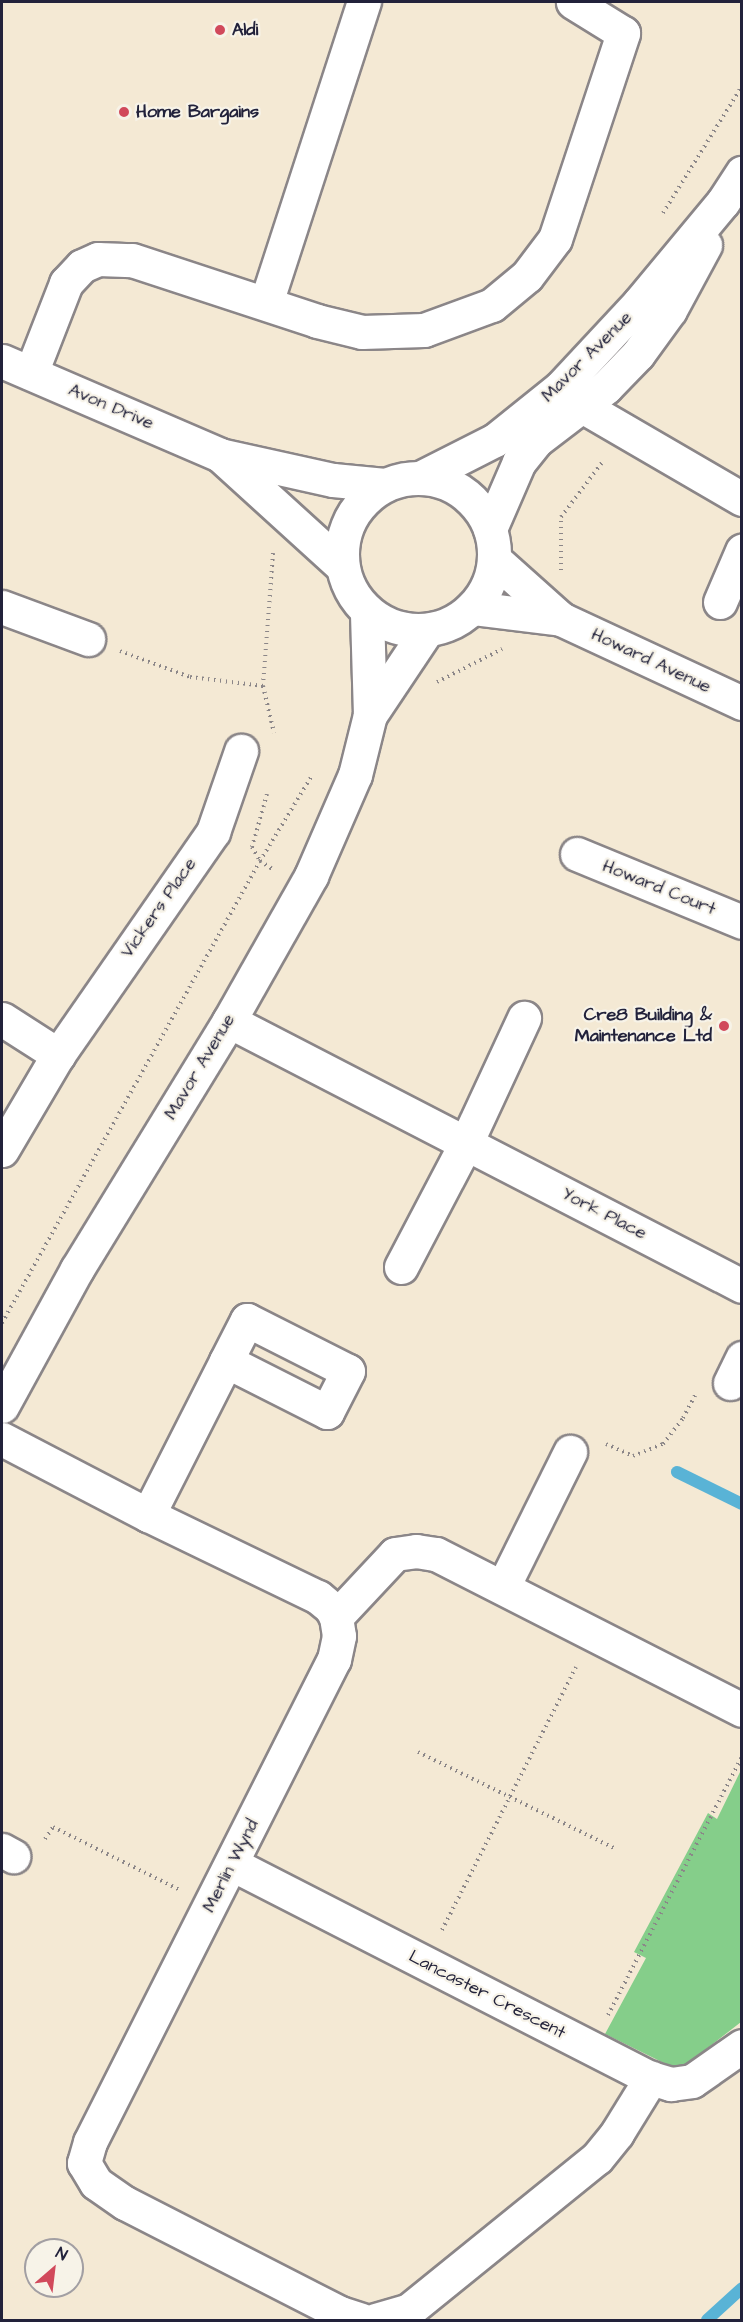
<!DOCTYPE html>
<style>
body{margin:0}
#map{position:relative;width:743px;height:2322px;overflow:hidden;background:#f4e9d4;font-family:"Architects Daughter",sans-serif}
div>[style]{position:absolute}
.green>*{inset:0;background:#85ce8a}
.stream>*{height:12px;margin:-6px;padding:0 6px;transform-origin:6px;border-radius:6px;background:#59b3d6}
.path>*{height:4px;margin-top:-2px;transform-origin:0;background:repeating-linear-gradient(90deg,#8b8688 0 1.5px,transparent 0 6px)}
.roads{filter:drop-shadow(2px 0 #8b8688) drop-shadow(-2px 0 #8b8688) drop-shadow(0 2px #8b8688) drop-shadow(0 -2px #8b8688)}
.minor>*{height:33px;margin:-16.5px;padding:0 16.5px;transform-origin:16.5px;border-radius:16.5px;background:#fff}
.minor>.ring{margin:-16.5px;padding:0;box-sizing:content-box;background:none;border:33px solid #fff;border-radius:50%}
.dots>*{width:16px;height:16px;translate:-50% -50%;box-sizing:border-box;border:3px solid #f7f3e8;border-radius:50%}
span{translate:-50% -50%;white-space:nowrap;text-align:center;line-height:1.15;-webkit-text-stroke:4.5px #f7f3e8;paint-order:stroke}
.poi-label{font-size:18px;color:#22223b;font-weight:700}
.left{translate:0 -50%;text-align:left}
.right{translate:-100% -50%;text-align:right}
.street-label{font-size:18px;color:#22223b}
.frame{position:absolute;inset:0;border:3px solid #22223b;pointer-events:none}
.north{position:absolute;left:24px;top:2238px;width:60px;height:60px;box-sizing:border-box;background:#f7f3e8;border:2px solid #a29fa3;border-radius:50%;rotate:28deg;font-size:16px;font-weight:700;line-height:24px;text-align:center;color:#22223b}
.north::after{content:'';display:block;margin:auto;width:21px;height:27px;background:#d1495b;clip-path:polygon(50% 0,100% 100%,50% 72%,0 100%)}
</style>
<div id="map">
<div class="green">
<div style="clip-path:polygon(741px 1770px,741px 2022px,687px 2064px,672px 2067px,605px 2034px,646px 1958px,634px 1952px,708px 1813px,717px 1819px)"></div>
</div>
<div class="stream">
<div style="left:677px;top:1472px;width:72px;rotate:26.2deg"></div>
<div style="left:707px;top:2320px;width:47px;rotate:-42.4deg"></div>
</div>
<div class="path">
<div style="left:663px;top:213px;width:150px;rotate:-58.1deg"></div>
<div style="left:273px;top:553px;width:133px;rotate:94.3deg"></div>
<div style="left:263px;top:686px;width:48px;rotate:76.8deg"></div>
<div style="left:561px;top:570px;width:53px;rotate:-90deg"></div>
<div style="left:561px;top:517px;width:71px;rotate:-53deg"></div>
<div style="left:120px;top:651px;width:75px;rotate:20.4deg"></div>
<div style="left:190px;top:677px;width:74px;rotate:7deg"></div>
<div style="left:437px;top:682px;width:73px;rotate:-26.9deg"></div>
<div style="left:267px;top:794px;width:55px;rotate:105.8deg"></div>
<div style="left:252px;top:847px;width:16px;rotate:60deg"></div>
<div style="left:260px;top:861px;width:17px;rotate:33deg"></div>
<div style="left:2px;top:1323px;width:529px;rotate:-60.82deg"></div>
<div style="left:260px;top:861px;width:98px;rotate:-58.7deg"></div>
<div style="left:606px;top:1444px;width:30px;rotate:24deg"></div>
<div style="left:633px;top:1456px;width:32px;rotate:-22deg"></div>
<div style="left:663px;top:1444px;width:33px;rotate:-52deg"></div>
<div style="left:683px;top:1418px;width:27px;rotate:-62deg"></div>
<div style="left:418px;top:1752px;width:218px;rotate:26.1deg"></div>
<div style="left:45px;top:1839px;width:14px;rotate:-56deg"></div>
<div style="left:53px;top:1827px;width:140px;rotate:26.4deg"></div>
<div style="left:442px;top:1930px;width:295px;rotate:-63deg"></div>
<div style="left:608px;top:2015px;width:291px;rotate:-62.6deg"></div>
</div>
<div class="roads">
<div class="minor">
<div style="left:266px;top:303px;width:317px;rotate:-72deg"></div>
<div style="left:2px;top:361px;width:237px;rotate:23.3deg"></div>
<div style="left:220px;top:455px;width:116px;rotate:12.5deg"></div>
<div style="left:333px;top:480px;width:52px;rotate:5.5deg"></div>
<div style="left:31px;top:373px;width:97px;rotate:-68.7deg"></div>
<div style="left:66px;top:283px;width:23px;rotate:-47deg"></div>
<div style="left:82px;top:266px;width:17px;rotate:-24deg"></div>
<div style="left:98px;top:259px;width:34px;rotate:2deg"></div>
<div style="left:132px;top:260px;width:195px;rotate:18.2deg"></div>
<div style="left:317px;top:321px;width:46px;rotate:13.7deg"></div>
<div style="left:362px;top:332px;width:62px;rotate:-1.8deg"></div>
<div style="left:424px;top:330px;width:72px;rotate:-20.2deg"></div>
<div style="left:492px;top:305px;width:45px;rotate:-39.6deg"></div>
<div style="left:527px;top:276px;width:46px;rotate:-52.9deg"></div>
<div style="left:555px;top:239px;width:217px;rotate:-71.7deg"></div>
<div style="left:623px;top:33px;width:59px;rotate:-148.2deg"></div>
<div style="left:567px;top:393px;width:20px;rotate:41deg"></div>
<div style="left:582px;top:406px;width:185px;rotate:30.2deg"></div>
<div style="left:220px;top:455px;width:165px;rotate:42.3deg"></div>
<div style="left:422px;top:477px;width:82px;rotate:-26.9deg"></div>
<div style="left:495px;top:440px;width:85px;rotate:-38.8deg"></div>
<div style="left:561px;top:387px;width:115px;rotate:-47.1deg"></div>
<div style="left:639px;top:303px;width:131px;rotate:-50.3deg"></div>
<div style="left:723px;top:202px;width:35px;rotate:-57deg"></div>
<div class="ring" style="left:342px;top:478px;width:119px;height:119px"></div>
<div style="left:490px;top:529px;width:73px;rotate:-66.6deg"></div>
<div style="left:519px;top:462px;width:28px;rotate:-51deg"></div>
<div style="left:537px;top:440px;width:87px;rotate:-37.5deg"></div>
<div style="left:606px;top:387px;width:46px;rotate:-45.9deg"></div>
<div style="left:638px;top:354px;width:54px;rotate:-54deg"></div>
<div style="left:670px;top:310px;width:74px;rotate:-61.7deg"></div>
<div style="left:494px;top:559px;width:90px;rotate:41.8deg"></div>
<div style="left:561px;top:619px;width:200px;rotate:24.9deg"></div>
<div style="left:720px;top:602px;width:56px;rotate:-66.7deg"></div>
<div style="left:2px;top:607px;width:92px;rotate:20.4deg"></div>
<div style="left:472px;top:608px;width:90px;rotate:7deg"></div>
<div style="left:370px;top:715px;width:102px;rotate:-56.2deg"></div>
<div style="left:577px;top:854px;width:178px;rotate:22.4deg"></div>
<div style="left:2px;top:1019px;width:67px;rotate:32.7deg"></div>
<div style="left:229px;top:1021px;width:577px;rotate:27.32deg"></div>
<div style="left:2px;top:1150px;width:110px;rotate:-59.5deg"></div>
<div style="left:58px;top:1055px;width:272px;rotate:-55.2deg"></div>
<div style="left:213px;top:832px;width:86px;rotate:-70.9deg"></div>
<div style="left:401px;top:1267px;width:140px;rotate:-62.3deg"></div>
<div style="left:466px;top:1143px;width:138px;rotate:-65.1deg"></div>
<div style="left:730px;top:1383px;width:28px;rotate:-64deg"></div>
<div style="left:2px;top:1406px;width:156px;rotate:-61.3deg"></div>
<div style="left:77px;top:1269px;width:291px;rotate:-58.5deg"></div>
<div style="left:229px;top:1021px;width:167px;rotate:-60.5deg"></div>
<div style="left:311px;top:876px;width:110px;rotate:-66.5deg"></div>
<div style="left:355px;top:775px;width:62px;rotate:-76deg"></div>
<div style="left:370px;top:715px;width:103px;rotate:-91.7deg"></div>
<div style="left:2px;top:1439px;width:165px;rotate:27.5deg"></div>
<div style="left:148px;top:1515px;width:189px;rotate:25.8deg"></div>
<div style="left:318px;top:1597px;width:17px;rotate:40deg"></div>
<div style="left:331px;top:1608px;width:10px;rotate:61deg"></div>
<div style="left:336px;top:1617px;width:19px;rotate:81deg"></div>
<div style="left:339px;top:1636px;width:24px;rotate:102deg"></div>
<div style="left:334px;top:1659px;width:541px;rotate:116.8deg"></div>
<div style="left:90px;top:2142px;width:22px;rotate:106deg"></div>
<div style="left:84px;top:2163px;width:23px;rotate:59deg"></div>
<div style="left:96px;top:2183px;width:35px;rotate:35deg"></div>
<div style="left:125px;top:2203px;width:242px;rotate:27.1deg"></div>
<div style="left:340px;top:2313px;width:22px;rotate:18deg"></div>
<div style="left:148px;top:1515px;width:173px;rotate:-63.1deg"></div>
<div style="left:226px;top:1361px;width:46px;rotate:-62.9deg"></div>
<div style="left:247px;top:1320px;width:113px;rotate:26.8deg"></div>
<div style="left:348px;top:1371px;width:46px;rotate:117.1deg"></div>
<div style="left:327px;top:1412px;width:113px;rotate:-153.2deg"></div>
<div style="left:503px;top:1587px;width:151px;rotate:-63.6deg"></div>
<div style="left:336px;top:1617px;width:86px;rotate:-46.9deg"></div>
<div style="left:395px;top:1554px;width:21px;rotate:-8deg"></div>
<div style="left:416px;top:1551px;width:20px;rotate:9deg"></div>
<div style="left:436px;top:1554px;width:343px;rotate:27deg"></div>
<div style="left:2px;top:1850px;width:13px;rotate:29deg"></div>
<div style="left:232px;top:1864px;width:470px;rotate:27.1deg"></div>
<div style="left:651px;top:2078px;width:21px;rotate:17deg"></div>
<div style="left:671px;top:2084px;width:21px;rotate:-8deg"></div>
<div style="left:692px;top:2081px;width:61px;rotate:-35deg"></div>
<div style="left:375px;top:2320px;width:35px;rotate:-16deg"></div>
<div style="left:409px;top:2310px;width:242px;rotate:-39deg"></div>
<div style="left:597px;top:2158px;width:32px;rotate:-51deg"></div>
<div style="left:617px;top:2133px;width:65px;rotate:-58.3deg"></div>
</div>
</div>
<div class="dots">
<div style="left:220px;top:30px;background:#d1495b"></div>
<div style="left:124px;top:112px;background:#d1495b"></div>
<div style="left:724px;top:1026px;background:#d1495b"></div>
</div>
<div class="poi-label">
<span class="left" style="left:232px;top:30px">Aldi</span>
<span class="left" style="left:136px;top:112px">Home Bargains</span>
<span class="right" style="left:712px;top:1026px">Cre8 Building &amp;<br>Maintenance Ltd</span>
</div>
<div class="street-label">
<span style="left:587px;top:357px;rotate:-45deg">Mavor Avenue</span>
<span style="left:111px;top:407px;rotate:23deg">Avon Drive</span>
<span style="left:651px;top:661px;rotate:25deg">Howard Avenue</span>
<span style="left:659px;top:888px;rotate:22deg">Howard Court</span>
<span style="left:159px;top:908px;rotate:-55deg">Vickers Place</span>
<span style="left:200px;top:1067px;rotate:-59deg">Mavor Avenue</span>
<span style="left:604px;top:1214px;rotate:27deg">York Place</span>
<span style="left:231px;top:1866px;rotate:-63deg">Merlin Wynd</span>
<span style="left:487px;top:1995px;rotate:27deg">Lancaster Crescent</span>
</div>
<div class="frame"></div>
<div class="north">N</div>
</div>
